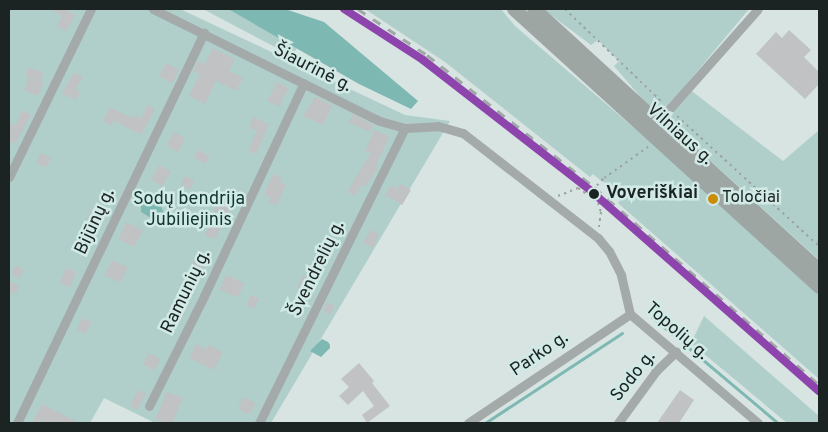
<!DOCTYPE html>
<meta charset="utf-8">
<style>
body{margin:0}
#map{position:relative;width:828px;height:432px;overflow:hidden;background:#d7e4e2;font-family:Overpass,sans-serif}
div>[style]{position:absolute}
.green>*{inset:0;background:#b0cfcb}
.water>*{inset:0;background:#7eb8b2}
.stream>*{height:3px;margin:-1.5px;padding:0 1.5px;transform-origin:1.5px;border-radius:1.5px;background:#7eb8b2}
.building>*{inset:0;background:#c0c2c3;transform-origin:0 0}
.path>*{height:2px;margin-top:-1px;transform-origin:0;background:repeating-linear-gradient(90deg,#9da3a3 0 2.5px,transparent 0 6.5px)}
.minor>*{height:9px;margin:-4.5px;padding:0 4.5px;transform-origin:4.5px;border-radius:4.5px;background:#a4aaa9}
.trunk>*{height:14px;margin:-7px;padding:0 7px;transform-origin:7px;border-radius:7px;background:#9ea6a4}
.rail>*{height:3px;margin-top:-1.5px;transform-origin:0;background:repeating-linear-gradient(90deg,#a0a8a6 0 9px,transparent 0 18px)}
.rail-1>*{height:8px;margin:-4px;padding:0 4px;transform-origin:4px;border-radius:4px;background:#8e44ad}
.dots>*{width:14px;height:14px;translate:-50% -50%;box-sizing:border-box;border:2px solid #d1eae6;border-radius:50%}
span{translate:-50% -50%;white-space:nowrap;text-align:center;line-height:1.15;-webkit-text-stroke:5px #d1eae6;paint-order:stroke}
.bus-label{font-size:17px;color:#1b2422}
.left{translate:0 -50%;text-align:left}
.street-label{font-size:18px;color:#1b2422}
.stop-label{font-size:18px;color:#1b2422;font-weight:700}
.park-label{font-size:18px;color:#103532}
.frame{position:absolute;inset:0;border:10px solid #1b2422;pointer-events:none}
</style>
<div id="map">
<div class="green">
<div style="clip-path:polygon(9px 9px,180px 9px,405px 115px,450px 121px,271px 423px,155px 423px,104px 398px,90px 423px,9px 423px)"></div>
<div style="clip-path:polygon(203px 9px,228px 9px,297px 48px,292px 56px)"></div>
<div style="clip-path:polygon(365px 9px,501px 9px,515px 26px,653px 144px,819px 293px,819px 379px,618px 203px,622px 198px,593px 174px,590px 177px,445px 62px)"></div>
<div style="clip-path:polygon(543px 9px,749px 9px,685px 86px,783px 161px,819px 130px,819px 260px,671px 125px,669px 121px,673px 113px,666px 106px,655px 110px,650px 108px,614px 66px,619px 61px,598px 40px,591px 45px)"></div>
<div style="clip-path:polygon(704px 316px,819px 416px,819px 423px,787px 423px,691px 343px)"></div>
</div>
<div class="water">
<div style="clip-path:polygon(228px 9px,285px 9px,324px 22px,418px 101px,411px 109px,359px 84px)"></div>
<div style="clip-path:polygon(145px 200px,161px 206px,164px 214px,160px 218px,153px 219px,141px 212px,141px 202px)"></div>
<div style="clip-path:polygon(322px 339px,328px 342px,330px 345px,330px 348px,321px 357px,310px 351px)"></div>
</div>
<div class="stream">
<div style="left:818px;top:241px;width:1px;rotate:-45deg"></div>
<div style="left:652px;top:317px;width:165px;rotate:40.1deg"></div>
<div style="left:485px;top:423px;width:164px;rotate:-33.3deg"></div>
</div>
<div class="building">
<div style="clip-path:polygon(49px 9px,65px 9px,75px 15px,66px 31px,57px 26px,62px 16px)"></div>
<div style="clip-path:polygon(789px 30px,811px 50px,804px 57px,819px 72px,819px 84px,805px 99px,756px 54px,776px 32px,782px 38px)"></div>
<div style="clip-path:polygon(213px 48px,235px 59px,229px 71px,243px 78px,236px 91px,216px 81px,205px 104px,189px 96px,200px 74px,193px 71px,198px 61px,205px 64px)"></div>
<div style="left:166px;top:63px;width:15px;height:15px;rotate:28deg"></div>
<div style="clip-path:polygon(29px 67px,44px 73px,40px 81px,44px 82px,38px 96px,24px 90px,29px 78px,25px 76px)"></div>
<div style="clip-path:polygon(74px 72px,83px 77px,76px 89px,80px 92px,76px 100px,62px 94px)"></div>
<div style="left:277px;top:82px;width:13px;height:21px;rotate:27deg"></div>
<div style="clip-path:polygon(315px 97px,332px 105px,323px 125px,303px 116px)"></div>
<div style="clip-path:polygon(147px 105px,155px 109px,141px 135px,114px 121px,111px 125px,103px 121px,110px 107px,132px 118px,134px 115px,141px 119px)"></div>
<div style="clip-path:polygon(22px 110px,31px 115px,15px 144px,9px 141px,9px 123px,15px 126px)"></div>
<div style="clip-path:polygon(353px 114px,373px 125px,370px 132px,349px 122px)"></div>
<div style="clip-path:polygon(253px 117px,269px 124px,256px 154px,248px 151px,257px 131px,249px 127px)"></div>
<div style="clip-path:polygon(374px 130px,389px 136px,376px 167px,378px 168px,365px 187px,361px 185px,356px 196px,347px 192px,371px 153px,365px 151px)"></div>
<div style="left:174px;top:132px;width:13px;height:16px;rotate:29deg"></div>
<div style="left:198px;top:150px;width:13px;height:9px;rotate:27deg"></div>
<div style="left:41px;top:153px;width:11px;height:11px;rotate:27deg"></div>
<div style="left:159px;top:165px;width:13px;height:17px;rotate:29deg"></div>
<div style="clip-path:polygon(273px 174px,282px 178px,280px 182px,286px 185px,277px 205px,269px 202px,271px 198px,264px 195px)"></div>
<div style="left:185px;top:176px;width:10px;height:10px;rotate:24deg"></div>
<div style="clip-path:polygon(400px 184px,411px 190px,402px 205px,385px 195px,391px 185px,397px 189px)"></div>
<div style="clip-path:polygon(220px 195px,233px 201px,229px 208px,231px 208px,215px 239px,205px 235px)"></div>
<div style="left:95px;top:204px;width:15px;height:17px;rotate:28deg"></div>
<div style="left:127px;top:222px;width:18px;height:19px;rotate:27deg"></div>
<div style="clip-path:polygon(370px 230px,379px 234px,373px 248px,363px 243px)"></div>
<div style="left:197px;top:253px;width:12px;height:15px;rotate:24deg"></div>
<div style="left:112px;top:260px;width:17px;height:17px;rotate:25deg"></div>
<div style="clip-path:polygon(16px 265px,24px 270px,20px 278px,11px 274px)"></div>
<div style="left:66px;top:268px;width:11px;height:16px;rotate:22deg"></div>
<div style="left:226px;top:275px;width:20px;height:16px;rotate:24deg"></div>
<div style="clip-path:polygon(303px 275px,316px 281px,301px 312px,292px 308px,302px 290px,297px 288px)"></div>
<div style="clip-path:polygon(9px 281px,19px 286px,16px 294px,9px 291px)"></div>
<div style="left:251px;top:295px;width:9px;height:11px;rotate:27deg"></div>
<div style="left:179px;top:296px;width:12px;height:24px;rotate:24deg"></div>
<div style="clip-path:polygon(327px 302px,335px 306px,330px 315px,323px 310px)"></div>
<div style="left:82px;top:318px;width:10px;height:13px;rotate:24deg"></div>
<div style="clip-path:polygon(196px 344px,207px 349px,209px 345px,223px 352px,214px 370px,189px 358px)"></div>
<div style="left:149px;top:353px;width:13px;height:13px;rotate:27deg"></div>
<div style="clip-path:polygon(359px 363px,374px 381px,372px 383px,390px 406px,367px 423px,362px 415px,374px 406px,363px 391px,348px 405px,339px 396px,349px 387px,341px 379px)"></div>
<div style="left:138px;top:390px;width:9px;height:18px;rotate:27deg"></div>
<div style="clip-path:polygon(680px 390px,694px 400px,679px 423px,657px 423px)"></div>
<div style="clip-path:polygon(167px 392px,183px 398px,172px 423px,155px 420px)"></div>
<div style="left:244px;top:397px;width:13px;height:13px;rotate:29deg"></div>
<div style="clip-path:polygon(42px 404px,80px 423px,38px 423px,33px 421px)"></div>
</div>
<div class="path">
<div style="left:565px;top:9px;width:136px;rotate:43.8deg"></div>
<div style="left:677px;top:116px;width:193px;rotate:42.5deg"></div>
<div style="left:588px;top:195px;width:23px;rotate:-47deg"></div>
<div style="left:604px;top:178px;width:54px;rotate:-35.2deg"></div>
<div style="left:558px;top:196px;width:22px;rotate:-22deg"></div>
<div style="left:578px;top:188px;width:12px;rotate:35deg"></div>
<div style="left:588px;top:195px;width:13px;rotate:39deg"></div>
<div style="left:598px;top:203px;width:9px;rotate:72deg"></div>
<div style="left:601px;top:212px;width:15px;rotate:98deg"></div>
</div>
<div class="minor">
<div style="left:153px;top:9px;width:253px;rotate:26.3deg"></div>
<div style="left:380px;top:121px;width:26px;rotate:16deg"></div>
<div style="left:405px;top:128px;width:33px;rotate:-3deg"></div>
<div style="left:438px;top:126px;width:26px;rotate:16deg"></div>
<div style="left:463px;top:133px;width:171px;rotate:37.9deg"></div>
<div style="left:598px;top:238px;width:17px;rotate:50deg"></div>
<div style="left:609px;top:251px;width:27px;rotate:63deg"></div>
<div style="left:621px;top:275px;width:40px;rotate:77deg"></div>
<div style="left:630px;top:314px;width:168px;rotate:40.4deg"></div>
<div style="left:657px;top:123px;width:152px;rotate:-48.5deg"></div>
<div style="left:9px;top:177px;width:187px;rotate:-64deg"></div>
<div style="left:149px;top:406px;width:123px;rotate:-63.4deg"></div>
<div style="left:204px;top:296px;width:235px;rotate:-64.9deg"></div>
<div style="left:17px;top:423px;width:433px;rotate:-64.4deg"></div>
<div style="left:259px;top:423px;width:329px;rotate:-63.7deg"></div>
<div style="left:468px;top:423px;width:195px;rotate:-33.9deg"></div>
<div style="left:618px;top:423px;width:64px;rotate:-53.8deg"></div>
<div style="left:656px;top:371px;width:28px;rotate:-44deg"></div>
</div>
<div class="trunk">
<div style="left:514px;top:9px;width:413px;rotate:42.3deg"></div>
<div style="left:534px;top:9px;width:386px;rotate:42.5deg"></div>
</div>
<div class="rail">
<div style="left:358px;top:9px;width:83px;rotate:33.7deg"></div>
<div style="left:427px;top:55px;width:213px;rotate:38.3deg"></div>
<div style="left:594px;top:187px;width:300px;rotate:41.3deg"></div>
</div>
<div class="rail-1">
<div style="left:344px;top:9px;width:94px;rotate:32.8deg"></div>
<div style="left:423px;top:60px;width:213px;rotate:37.9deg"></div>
<div style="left:591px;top:191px;width:303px;rotate:41.3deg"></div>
</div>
<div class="dots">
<div style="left:594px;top:194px;background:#1b2422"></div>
<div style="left:713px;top:199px;background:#cb8c07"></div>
</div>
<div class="bus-label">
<span class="left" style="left:722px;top:199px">Toločiai</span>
</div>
<div class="street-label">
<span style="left:312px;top:69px;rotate:27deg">Šiaurinė g.</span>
<span style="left:679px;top:135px;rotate:42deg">Vilniaus g.</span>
<span style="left:96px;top:222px;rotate:-65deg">Bijūnų g.</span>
<span style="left:318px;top:269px;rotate:-64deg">Švendrelių g.</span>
<span style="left:187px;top:292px;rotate:-64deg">Ramunių g.</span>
<span style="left:676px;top:332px;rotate:41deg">Topolių g.</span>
<span style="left:540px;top:355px;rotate:-34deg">Parko g.</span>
<span style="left:634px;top:377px;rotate:-51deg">Sodo g.</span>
</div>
<div class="stop-label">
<span class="left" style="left:606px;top:194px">Voveriškiai</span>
</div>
<div class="park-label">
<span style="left:189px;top:211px">Sodų bendrija<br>Jubiliejinis</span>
</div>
<div class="frame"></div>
</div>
